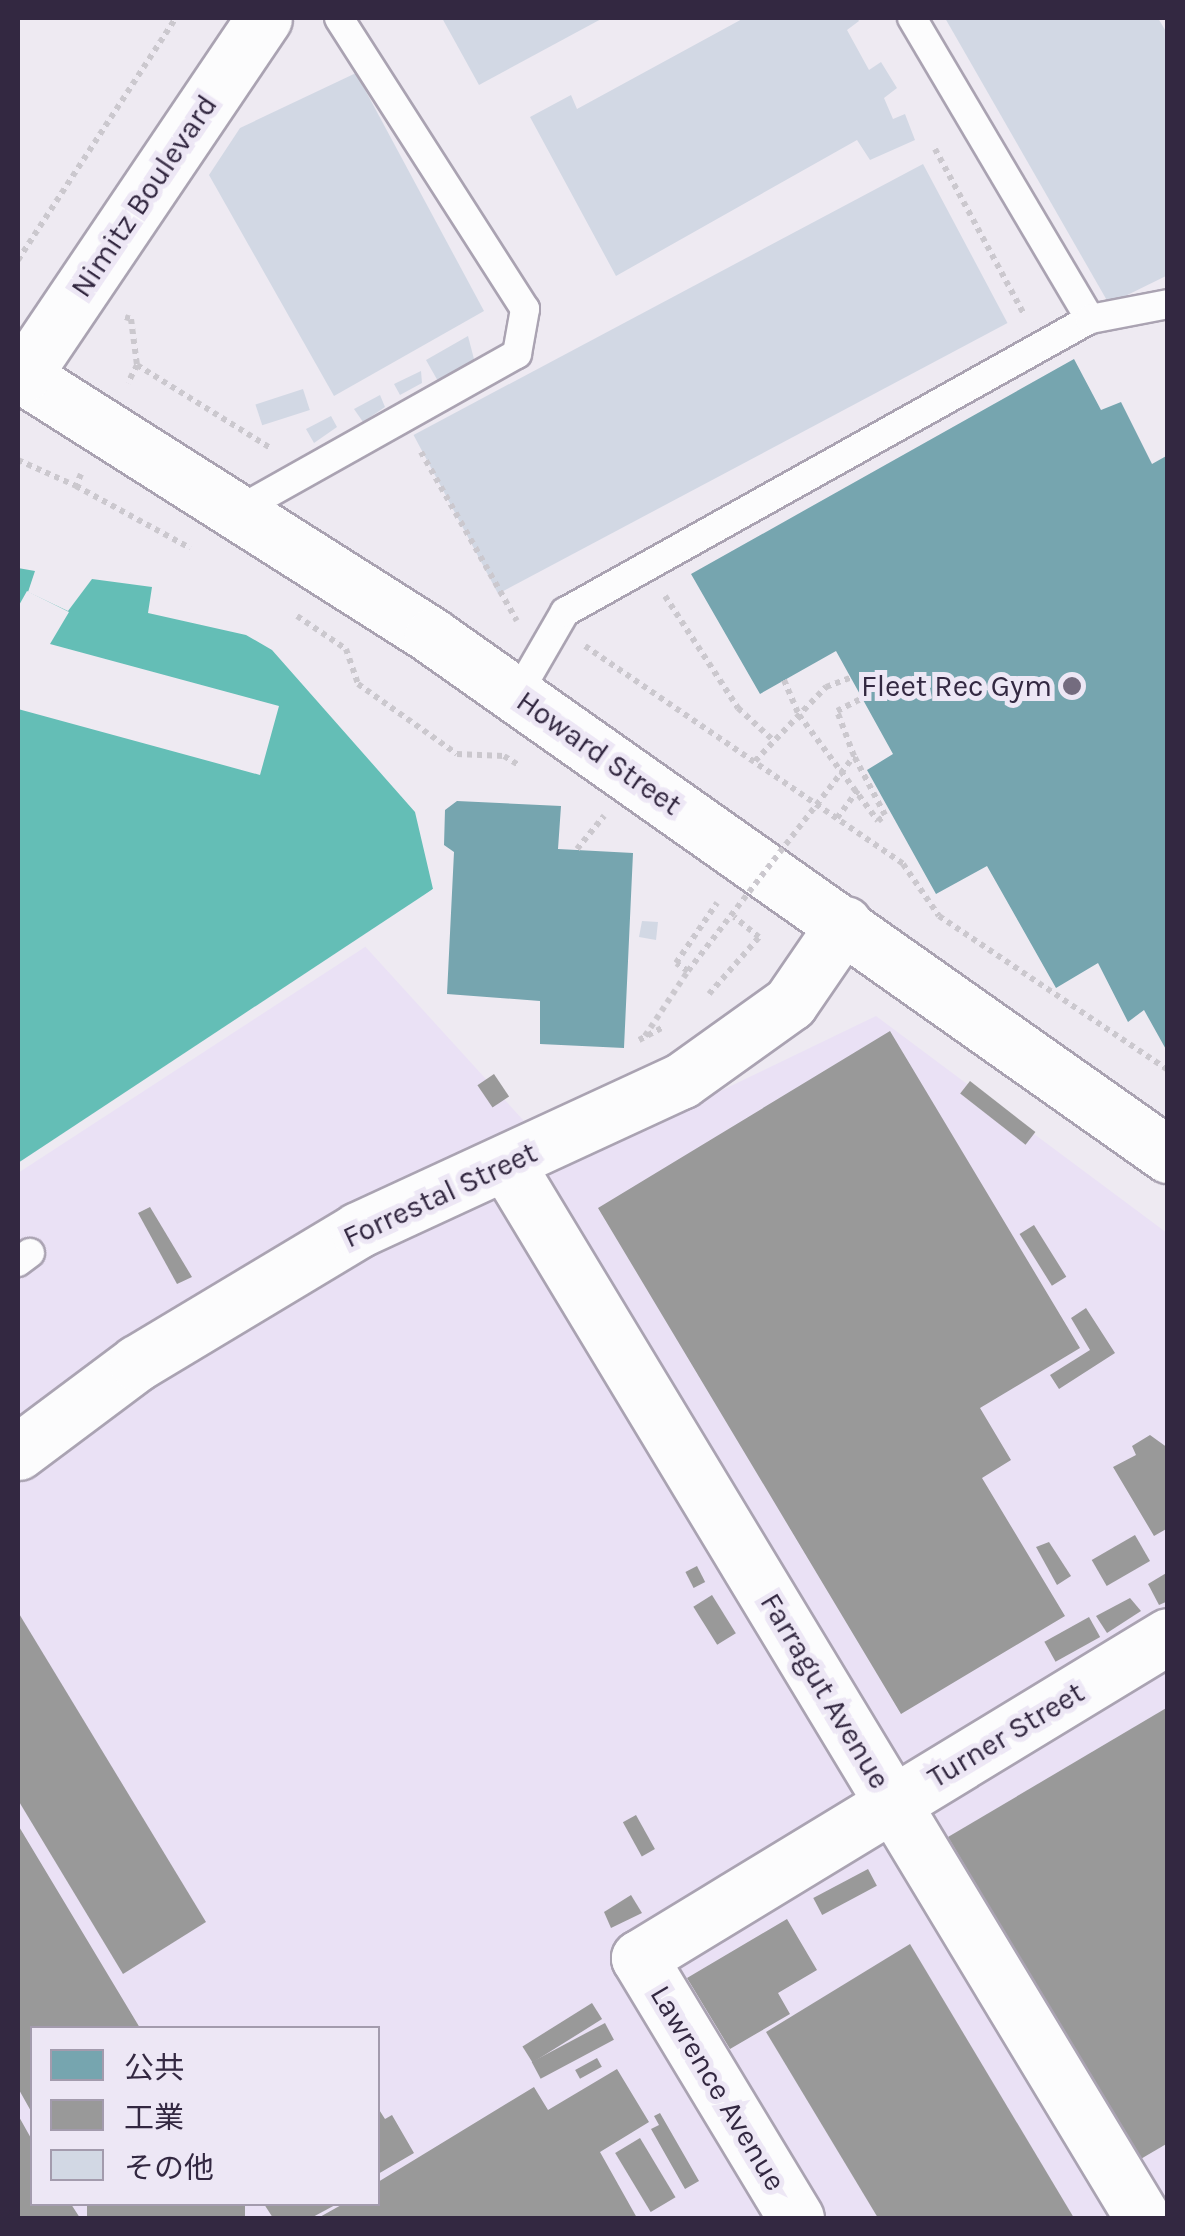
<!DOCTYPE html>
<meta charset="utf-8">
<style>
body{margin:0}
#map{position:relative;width:1185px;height:2236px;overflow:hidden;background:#eeeaf2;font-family:Karla,"Noto Sans JP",sans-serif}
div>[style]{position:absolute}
.built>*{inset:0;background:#eae1f5}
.water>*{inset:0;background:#64beb6}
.pier>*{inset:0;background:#eeeaf2}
.public>*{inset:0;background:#76a5af}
.industry>*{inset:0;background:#999;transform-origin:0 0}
.building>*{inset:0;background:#d2d8e4;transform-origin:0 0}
.path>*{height:6px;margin-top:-3px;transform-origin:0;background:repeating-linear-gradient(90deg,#cbc8ce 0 5px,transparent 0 10px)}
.roads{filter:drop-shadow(2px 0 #aaa3b2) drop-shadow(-2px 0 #aaa3b2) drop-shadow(0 2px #aaa3b2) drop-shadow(0 -2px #aaa3b2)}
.service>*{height:28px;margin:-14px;padding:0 14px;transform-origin:14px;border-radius:14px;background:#fcfcfd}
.minor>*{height:55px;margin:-27.5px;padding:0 27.5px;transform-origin:27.5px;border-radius:27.5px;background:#fcfcfd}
.path-bridge>*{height:6px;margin-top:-3px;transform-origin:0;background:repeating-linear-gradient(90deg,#cbc8ce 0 5px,transparent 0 10px)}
.dots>*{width:28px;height:28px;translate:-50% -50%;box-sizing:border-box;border:5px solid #ede7f5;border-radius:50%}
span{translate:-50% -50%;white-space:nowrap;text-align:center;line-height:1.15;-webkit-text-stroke:10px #ede7f5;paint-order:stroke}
.street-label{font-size:30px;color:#332841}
.poi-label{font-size:30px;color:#332841}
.right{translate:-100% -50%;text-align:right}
.frame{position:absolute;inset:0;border:20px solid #332841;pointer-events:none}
.legend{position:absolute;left:30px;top:2026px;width:350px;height:180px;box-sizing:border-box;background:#ede7f5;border:2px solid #a39bad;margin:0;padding:12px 18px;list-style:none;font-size:30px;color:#332841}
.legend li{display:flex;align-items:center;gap:20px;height:50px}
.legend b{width:50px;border:2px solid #a39bad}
</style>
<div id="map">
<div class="built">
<div style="clip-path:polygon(evenodd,362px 943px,565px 1166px,876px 1016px,1167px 1233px,1167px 2218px,18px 2218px,18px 1170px,362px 943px,32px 2028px,378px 2028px,378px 2204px,32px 2204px,32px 2028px)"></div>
</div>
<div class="water">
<div style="clip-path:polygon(18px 568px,35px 571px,28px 592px,68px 611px,92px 579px,152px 587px,148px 613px,246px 635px,272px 650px,415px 812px,433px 889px,362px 943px,18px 1168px)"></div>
</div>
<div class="pier">
<div style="clip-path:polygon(27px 591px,69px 612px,50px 644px,279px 706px,260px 775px,18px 709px,18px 607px)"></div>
<div style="clip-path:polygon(433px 889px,433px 895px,365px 947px,18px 1173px,18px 1163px)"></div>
</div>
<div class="public">
<div style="clip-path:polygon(1074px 359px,1101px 410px,1121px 402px,1152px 464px,1168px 455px,1168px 1053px,1144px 1010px,1128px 1022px,1098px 963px,1056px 988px,987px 866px,936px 894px,867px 770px,893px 754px,836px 651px,760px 694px,691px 574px)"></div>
<div style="clip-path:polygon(457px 801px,561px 806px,558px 849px,633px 853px,624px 1048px,540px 1044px,540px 1001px,447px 994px,454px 852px,444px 845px,445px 810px)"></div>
</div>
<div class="industry">
<div style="clip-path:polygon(890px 1031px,1080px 1348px,980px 1408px,1011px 1460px,982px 1478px,1065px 1616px,901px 1714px,598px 1208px)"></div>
<div style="left:494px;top:1074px;width:27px;height:20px;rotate:56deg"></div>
<div style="left:970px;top:1081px;width:83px;height:16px;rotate:38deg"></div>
<div style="clip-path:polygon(150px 1207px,192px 1277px,177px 1284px,138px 1213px)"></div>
<div style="left:1034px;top:1225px;width:61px;height:17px;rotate:58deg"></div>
<div style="clip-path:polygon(1086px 1308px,1115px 1353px,1059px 1389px,1050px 1375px,1090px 1350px,1071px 1318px)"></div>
<div style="clip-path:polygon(1150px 1435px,1168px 1448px,1168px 1528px,1154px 1536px,1113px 1467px,1136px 1455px,1132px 1446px)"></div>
<div style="left:1135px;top:1535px;width:30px;height:50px;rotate:60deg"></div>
<div style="clip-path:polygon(1049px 1542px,1071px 1576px,1057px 1585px,1036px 1547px)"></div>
<div style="left:697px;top:1566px;width:18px;height:13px;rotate:63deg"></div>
<div style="clip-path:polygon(1168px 1572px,1168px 1601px,1159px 1605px,1148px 1584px)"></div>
<div style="left:712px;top:1595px;width:45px;height:22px;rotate:58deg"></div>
<div style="clip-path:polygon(1130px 1598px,1141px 1611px,1107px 1633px,1096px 1616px)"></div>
<div style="clip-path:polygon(18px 1612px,206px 1922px,123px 1974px,18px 1800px)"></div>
<div style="left:1089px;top:1617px;width:23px;height:51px;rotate:61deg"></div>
<div style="clip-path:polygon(1168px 1707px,1168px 2143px,1139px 2160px,948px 1837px)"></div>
<div style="left:636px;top:1815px;width:39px;height:15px;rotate:61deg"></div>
<div style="clip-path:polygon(18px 1825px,140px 2028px,32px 2028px,32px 2113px,18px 2088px)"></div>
<div style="left:868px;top:1869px;width:19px;height:62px;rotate:62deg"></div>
<div style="clip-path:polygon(631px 1895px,642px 1913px,611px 1928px,604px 1912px)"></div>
<div style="clip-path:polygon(787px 1919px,817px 1970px,778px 1993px,790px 2014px,730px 2049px,687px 1978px)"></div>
<div style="clip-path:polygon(910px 1944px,1074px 2218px,878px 2218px,766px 2032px)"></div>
<div style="left:592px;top:2003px;width:19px;height:82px;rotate:58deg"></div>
<div style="left:605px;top:2023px;width:19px;height:83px;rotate:62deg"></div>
<div style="left:597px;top:2058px;width:10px;height:25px;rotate:61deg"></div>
<div style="clip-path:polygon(617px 2069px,649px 2122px,600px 2152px,637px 2218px,318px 2218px,343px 2204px,378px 2204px,378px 2182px,534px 2087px,548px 2110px)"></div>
<div style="clip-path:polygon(378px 2108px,385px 2119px,392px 2115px,414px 2153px,378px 2174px)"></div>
<div style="clip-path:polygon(660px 2113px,699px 2181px,685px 2189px,651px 2129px,659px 2125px,654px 2116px)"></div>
<div style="clip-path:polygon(18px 2115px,32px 2140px,32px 2204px,71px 2204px,80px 2218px,18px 2218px)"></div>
<div style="left:640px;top:2138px;width:69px;height:29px;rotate:59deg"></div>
<div style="left:87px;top:2204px;width:158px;height:17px"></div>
<div style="clip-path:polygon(264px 2204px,337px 2204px,311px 2218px,273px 2218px)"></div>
</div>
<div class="building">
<div style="clip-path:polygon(442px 18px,603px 18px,479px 85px)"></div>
<div style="clip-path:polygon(744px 18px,857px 18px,859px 21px,847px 30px,869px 70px,881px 62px,897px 88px,884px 98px,893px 119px,905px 114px,915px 140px,870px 160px,857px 140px,616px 276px,530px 117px,571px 95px,577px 109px)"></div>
<div style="clip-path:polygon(945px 18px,1158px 18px,1168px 35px,1168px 275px,1109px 304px)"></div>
<div style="clip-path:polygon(356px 73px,484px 311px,334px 396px,209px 175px,240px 128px)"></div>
<div style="left:923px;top:164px;width:180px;height:577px;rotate:62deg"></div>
<div style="clip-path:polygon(468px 336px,475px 363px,439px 383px,426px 360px)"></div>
<div style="clip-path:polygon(421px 371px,422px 383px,400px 395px,394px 384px)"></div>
<div style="left:303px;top:389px;width:22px;height:50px;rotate:72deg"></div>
<div style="clip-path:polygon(380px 395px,385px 407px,363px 422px,354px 409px)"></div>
<div style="clip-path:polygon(331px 416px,337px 427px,314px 443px,306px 429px)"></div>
<div style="clip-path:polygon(642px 921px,658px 922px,656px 940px,639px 937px)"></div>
</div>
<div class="path">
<div style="left:935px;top:149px;width:187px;rotate:61.7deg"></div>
<div style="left:18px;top:260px;width:289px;rotate:-56.9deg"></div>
<div style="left:125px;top:317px;width:6px;rotate:18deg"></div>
<div style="left:131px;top:319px;width:46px;rotate:82.6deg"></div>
<div style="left:137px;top:365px;width:20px;rotate:117deg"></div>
<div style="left:137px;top:365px;width:159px;rotate:31.9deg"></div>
<div style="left:421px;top:452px;width:194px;rotate:60.4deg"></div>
<div style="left:18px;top:460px;width:64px;rotate:24.1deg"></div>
<div style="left:81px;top:474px;width:13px;rotate:113deg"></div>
<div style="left:76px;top:486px;width:130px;rotate:28.5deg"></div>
<div style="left:665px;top:596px;width:134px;rotate:56.9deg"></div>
<div style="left:738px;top:708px;width:49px;rotate:42.5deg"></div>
<div style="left:297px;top:616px;width:59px;rotate:34deg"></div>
<div style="left:346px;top:649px;width:37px;rotate:71deg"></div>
<div style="left:358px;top:684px;width:121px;rotate:35.3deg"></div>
<div style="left:457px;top:754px;width:47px;rotate:2.4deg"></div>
<div style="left:504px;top:756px;width:19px;rotate:32deg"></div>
<div style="left:585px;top:646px;width:386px;rotate:34.4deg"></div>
<div style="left:903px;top:864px;width:63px;rotate:55.3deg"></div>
<div style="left:939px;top:916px;width:276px;rotate:33.9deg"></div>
<div style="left:784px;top:680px;width:38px;rotate:67deg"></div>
<div style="left:799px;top:715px;width:132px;rotate:53.3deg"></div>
<div style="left:878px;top:821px;width:9px;rotate:-41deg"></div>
<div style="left:885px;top:815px;width:67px;rotate:-117.7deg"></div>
<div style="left:755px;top:761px;width:103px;rotate:-46.2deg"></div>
<div style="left:826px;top:687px;width:26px;rotate:-21deg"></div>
<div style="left:837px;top:818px;width:35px;rotate:-53deg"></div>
<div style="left:577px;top:849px;width:43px;rotate:-50.7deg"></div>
<div style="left:688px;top:971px;width:14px;rotate:-146deg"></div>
<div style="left:676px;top:963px;width:73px;rotate:-55.7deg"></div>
<div style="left:709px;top:994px;width:76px;rotate:-48.7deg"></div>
<div style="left:759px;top:937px;width:32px;rotate:-141deg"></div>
<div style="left:639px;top:1040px;width:27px;rotate:-28deg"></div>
</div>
<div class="roads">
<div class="service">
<div style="left:912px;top:18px;width:350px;rotate:59.4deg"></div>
<div style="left:237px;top:511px;width:321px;rotate:-29.3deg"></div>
<div style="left:517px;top:354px;width:46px;rotate:-79.9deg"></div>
<div style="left:525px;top:309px;width:345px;rotate:-122.6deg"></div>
<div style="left:517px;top:695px;width:96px;rotate:-60deg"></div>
<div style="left:565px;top:612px;width:601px;rotate:-29.17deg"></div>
<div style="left:1090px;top:319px;width:79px;rotate:-10.9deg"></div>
<div style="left:18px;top:1262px;width:15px;rotate:-37deg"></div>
</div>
<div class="minor">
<div style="left:18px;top:373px;width:490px;rotate:32.4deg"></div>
<div style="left:432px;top:636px;width:901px;rotate:35.19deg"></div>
<div style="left:24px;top:374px;width:429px;rotate:-56deg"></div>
<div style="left:506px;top:1163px;width:1232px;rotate:58.88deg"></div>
<div style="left:18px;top:1452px;width:149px;rotate:-36.8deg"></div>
<div style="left:137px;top:1363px;width:258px;rotate:-31deg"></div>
<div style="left:358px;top:1230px;width:356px;rotate:-24.8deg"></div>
<div style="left:681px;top:1081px;width:134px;rotate:-35.6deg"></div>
<div style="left:790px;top:1003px;width:96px;rotate:-55.6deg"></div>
<div style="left:796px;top:2218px;width:304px;rotate:-121.1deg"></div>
<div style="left:639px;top:1958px;width:619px;rotate:-31.33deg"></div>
</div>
</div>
<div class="path-bridge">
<div style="left:645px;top:1036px;width:78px;rotate:-56.5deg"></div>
<div style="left:688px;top:971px;width:272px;rotate:-52.3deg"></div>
<div style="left:854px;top:756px;width:48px;rotate:-110.7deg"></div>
<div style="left:837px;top:711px;width:28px;rotate:-27deg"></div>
</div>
<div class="dots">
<div style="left:1072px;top:686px;background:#746c7f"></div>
</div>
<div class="street-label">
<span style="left:144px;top:196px;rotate:-56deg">Nimitz Boulevard</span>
<span style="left:599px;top:753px;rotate:35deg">Howard Street</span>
<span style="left:440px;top:1195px;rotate:-25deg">Forrestal Street</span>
<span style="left:825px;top:1691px;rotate:59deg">Farragut Avenue</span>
<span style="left:1006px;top:1735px;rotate:-31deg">Turner Street</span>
<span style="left:718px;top:2088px;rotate:59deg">Lawrence Avenue</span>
</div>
<div class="poi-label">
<span class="right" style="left:1052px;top:686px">Fleet Rec Gym</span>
</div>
<div class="frame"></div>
<ul class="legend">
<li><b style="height:28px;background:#76a5af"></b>公共</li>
<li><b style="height:28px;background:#999"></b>工業</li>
<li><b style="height:28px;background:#d2d8e4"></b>その他</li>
</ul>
</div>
